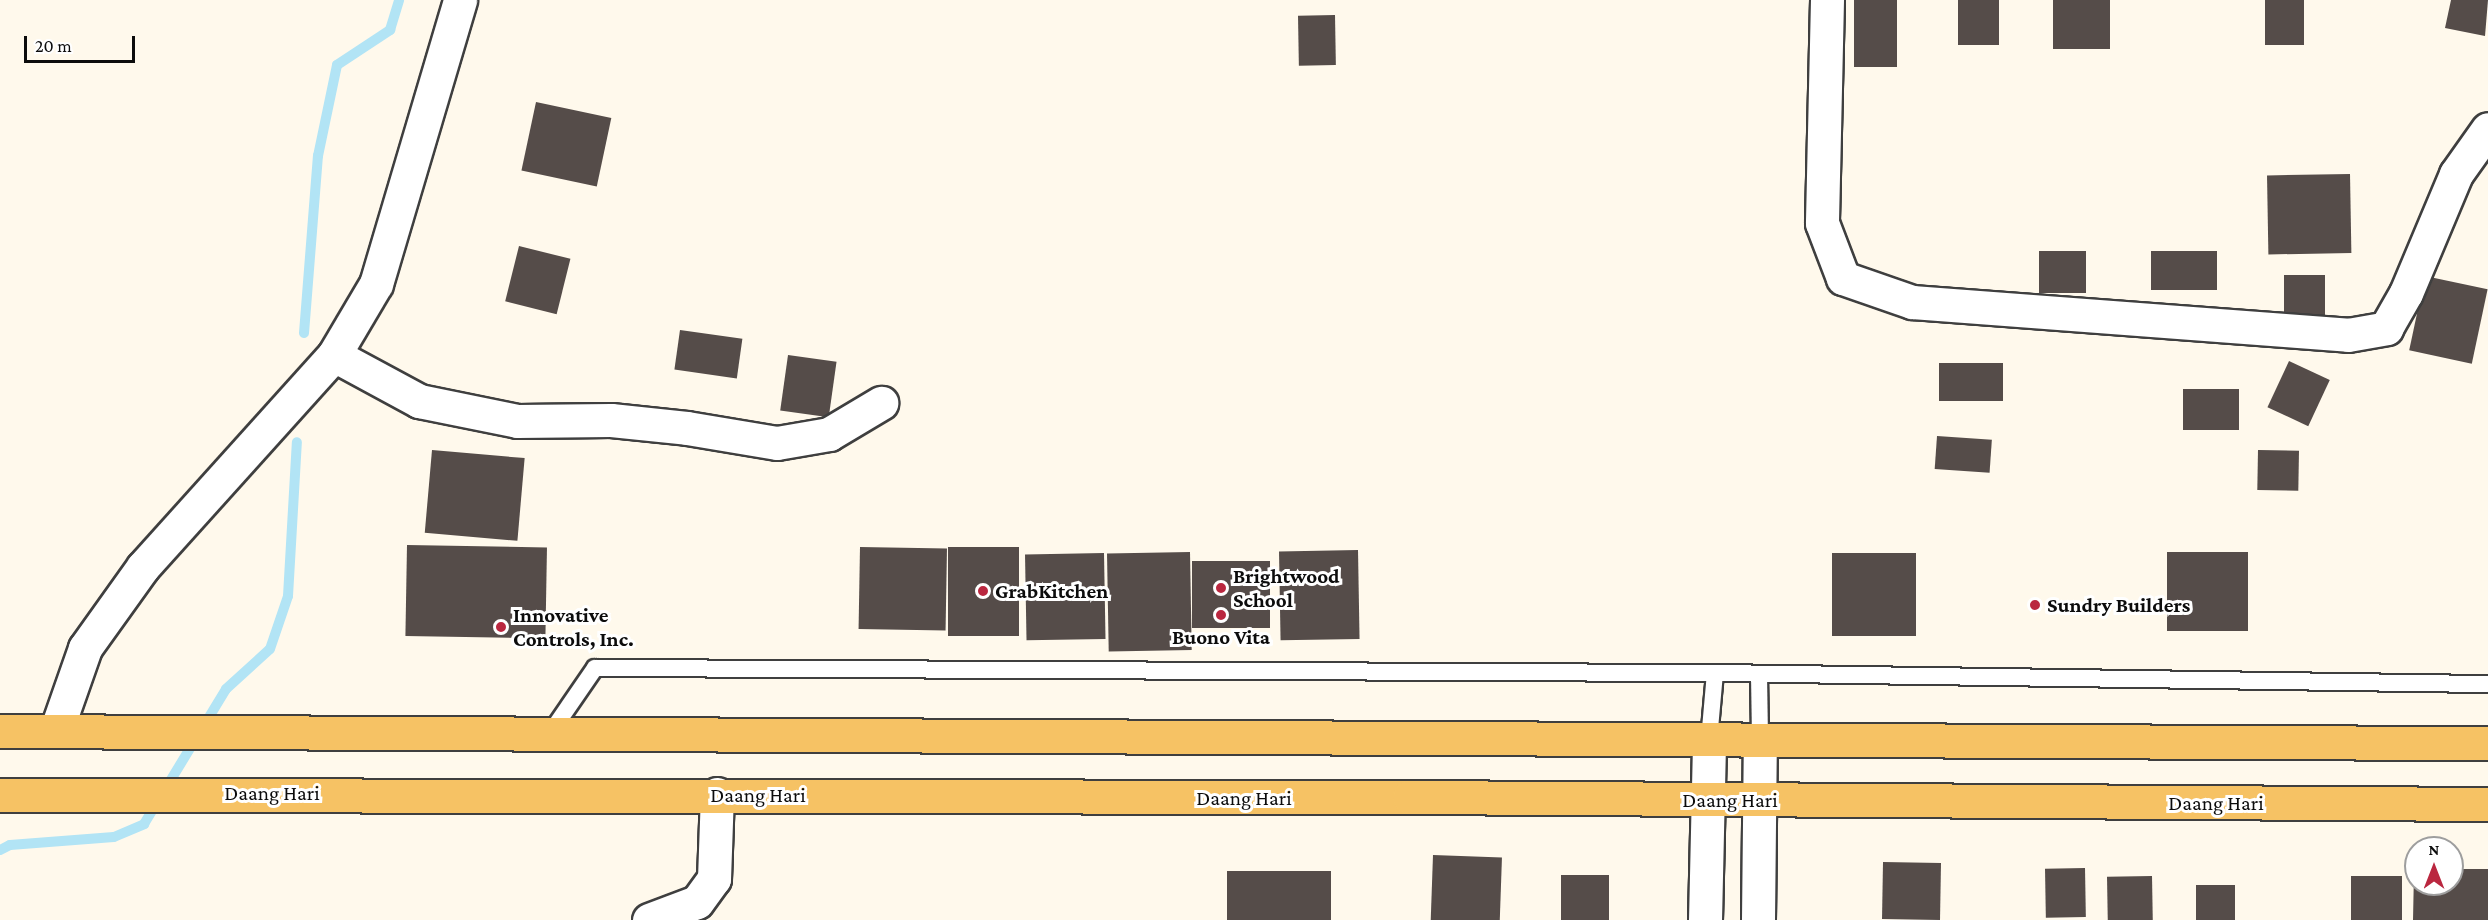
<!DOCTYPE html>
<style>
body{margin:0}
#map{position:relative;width:2488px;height:920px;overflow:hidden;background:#fff9ec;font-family:"Crimson Pro",serif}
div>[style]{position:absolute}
.stream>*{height:10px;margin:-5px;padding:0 5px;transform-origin:5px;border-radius:5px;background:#b2e4f5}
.building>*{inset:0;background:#554c49;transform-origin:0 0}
.roads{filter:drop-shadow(2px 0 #3f3f3f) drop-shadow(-2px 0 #3f3f3f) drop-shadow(0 2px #3f3f3f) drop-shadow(0 -2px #3f3f3f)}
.service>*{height:16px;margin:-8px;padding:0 8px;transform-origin:8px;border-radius:8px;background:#fff}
.minor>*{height:33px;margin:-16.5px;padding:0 16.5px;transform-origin:16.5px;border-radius:16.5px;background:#fff}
.primary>*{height:33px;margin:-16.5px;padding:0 16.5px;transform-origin:16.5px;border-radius:16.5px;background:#f6c264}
.dots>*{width:16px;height:16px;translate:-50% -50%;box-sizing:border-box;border:3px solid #fff;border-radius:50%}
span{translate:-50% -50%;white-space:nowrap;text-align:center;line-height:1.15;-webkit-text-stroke:6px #fff;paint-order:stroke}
.poi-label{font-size:21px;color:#0c0c0c;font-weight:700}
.left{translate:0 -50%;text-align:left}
.street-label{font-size:21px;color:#0c0c0c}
.north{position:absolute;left:2404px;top:836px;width:60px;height:60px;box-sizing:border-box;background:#fff;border:2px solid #9e9e9e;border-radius:50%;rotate:0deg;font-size:16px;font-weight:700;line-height:24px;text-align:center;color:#0c0c0c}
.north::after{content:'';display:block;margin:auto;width:21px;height:27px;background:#ba273f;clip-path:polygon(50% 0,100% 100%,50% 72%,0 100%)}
.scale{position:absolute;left:24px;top:36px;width:111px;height:27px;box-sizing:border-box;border:3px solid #0c0c0c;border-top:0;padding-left:8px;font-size:18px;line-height:21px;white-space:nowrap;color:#0c0c0c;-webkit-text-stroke:4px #fff;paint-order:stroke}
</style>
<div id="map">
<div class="stream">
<div style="left:304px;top:333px;width:178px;rotate:-85.5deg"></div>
<div style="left:318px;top:156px;width:93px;rotate:-78.2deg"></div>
<div style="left:337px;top:65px;width:64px;rotate:-33.4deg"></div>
<div style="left:390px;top:30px;width:31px;rotate:-73deg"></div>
<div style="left:0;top:850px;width:11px;rotate:-27deg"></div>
<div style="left:10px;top:845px;width:104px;rotate:-4.4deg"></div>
<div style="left:114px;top:837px;width:33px;rotate:-23deg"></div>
<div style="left:144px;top:824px;width:158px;rotate:-58.7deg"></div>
<div style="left:226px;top:689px;width:59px;rotate:-42.3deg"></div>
<div style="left:270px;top:649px;width:56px;rotate:-71.2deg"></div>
<div style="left:288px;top:596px;width:154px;rotate:-86.7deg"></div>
</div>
<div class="building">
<div style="left:1854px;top:0;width:43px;height:67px"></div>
<div style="left:1958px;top:0;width:41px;height:45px"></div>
<div style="left:2053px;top:0;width:57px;height:49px"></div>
<div style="left:2265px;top:0;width:39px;height:45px"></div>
<div style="clip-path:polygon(2451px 0,2488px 0,2485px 36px,2445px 28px)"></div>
<div style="left:1335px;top:15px;width:50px;height:37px;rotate:89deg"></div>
<div style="left:536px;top:102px;width:77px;height:70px;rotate:12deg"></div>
<div style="left:2350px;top:174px;width:79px;height:83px;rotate:89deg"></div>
<div style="left:519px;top:246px;width:53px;height:57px;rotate:14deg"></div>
<div style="left:2086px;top:251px;width:42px;height:47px;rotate:90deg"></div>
<div style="left:2217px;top:251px;width:39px;height:66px;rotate:90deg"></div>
<div style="left:2284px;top:275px;width:41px;height:41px"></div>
<div style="left:2425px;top:276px;width:64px;height:76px;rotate:12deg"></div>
<div style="left:680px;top:330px;width:63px;height:40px;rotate:8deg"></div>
<div style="left:788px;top:355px;width:49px;height:56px;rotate:8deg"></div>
<div style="left:2289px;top:361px;width:45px;height:51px;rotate:25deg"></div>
<div style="left:2003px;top:363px;width:38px;height:64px;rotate:90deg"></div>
<div style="left:2183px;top:389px;width:56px;height:41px"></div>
<div style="left:1937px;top:436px;width:55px;height:33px;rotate:4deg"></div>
<div style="left:432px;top:450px;width:93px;height:83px;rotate:5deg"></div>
<div style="left:2258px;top:450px;width:41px;height:40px;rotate:1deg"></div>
<div style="left:407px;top:545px;width:140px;height:91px;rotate:1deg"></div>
<div style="left:860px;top:547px;width:87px;height:82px;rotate:1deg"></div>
<div style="left:948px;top:547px;width:71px;height:89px"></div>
<div style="left:1358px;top:550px;width:89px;height:79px;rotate:89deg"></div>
<div style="left:1190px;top:552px;width:98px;height:83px;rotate:89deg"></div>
<div style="left:2167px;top:552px;width:81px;height:79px"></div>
<div style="left:1104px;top:553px;width:86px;height:79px;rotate:89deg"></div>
<div style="left:1832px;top:553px;width:84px;height:83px"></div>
<div style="left:1270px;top:561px;width:67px;height:78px;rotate:90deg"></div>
<div style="left:1433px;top:855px;width:69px;height:65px;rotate:2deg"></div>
<div style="left:1941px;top:863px;width:57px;height:58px;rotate:91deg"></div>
<div style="left:2085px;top:868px;width:49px;height:40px;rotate:89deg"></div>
<div style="clip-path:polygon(2452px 869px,2488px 869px,2488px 920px,2413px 920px,2414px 871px,2416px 884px,2452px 884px)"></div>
<div style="left:1227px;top:871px;width:104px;height:49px"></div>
<div style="left:1561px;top:875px;width:48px;height:45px"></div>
<div style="left:2152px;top:876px;width:44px;height:45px;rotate:89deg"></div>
<div style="left:2351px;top:876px;width:51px;height:44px"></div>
<div style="left:2196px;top:885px;width:39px;height:35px"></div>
</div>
<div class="roads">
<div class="service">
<div style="left:1759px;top:674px;width:65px;rotate:89.1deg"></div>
<div style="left:549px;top:735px;width:81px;rotate:-55.5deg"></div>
<div style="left:595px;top:668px;width:1120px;rotate:0.26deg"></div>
<div style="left:1715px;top:673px;width:773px;rotate:0.82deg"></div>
<div style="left:1709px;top:740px;width:67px;rotate:-84.9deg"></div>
</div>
<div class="minor">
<div style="left:1827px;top:0;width:223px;rotate:91.3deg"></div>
<div style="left:1822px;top:223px;width:59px;rotate:69.1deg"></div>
<div style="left:1843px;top:278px;width:73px;rotate:19.2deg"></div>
<div style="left:1912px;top:302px;width:437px;rotate:4.3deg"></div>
<div style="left:2348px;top:335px;width:39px;rotate:-10deg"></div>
<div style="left:2386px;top:328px;width:40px;rotate:-60.3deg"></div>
<div style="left:2406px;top:293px;width:129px;rotate:-67.2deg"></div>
<div style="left:2456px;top:174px;width:55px;rotate:-54.6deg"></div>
<div style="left:334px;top:355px;width:97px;rotate:28.4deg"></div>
<div style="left:419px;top:401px;width:100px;rotate:11.5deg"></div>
<div style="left:517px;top:421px;width:94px;rotate:-0.6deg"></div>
<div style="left:611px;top:420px;width:76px;rotate:6deg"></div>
<div style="left:687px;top:428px;width:91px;rotate:9.5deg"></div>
<div style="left:777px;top:443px;width:53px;rotate:-9.8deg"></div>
<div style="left:829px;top:434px;width:61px;rotate:-30.8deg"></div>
<div style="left:56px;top:731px;width:88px;rotate:-70.7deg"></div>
<div style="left:85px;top:648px;width:100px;rotate:-54.4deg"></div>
<div style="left:143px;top:567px;width:285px;rotate:-48deg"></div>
<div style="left:334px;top:355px;width:82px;rotate:-59.4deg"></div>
<div style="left:376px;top:284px;width:296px;rotate:-73.5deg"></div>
<div style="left:649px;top:920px;width:51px;rotate:-20.6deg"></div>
<div style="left:697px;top:902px;width:29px;rotate:-54deg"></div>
<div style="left:714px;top:879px;width:85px;rotate:-88deg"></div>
<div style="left:1705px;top:920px;width:180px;rotate:-88.7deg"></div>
<div style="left:1758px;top:920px;width:181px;rotate:-89.4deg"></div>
</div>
<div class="primary">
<div style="left:0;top:731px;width:2488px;rotate:0.28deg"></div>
<div style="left:0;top:795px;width:1409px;rotate:0.08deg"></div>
<div style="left:1409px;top:797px;width:1079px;rotate:0.37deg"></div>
</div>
</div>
<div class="dots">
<div style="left:1221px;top:588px;background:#ba273f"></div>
<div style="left:983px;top:591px;background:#ba273f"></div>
<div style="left:2035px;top:605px;background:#ba273f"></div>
<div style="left:1221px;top:615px;background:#ba273f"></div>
<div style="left:501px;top:627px;background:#ba273f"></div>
</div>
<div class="poi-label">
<span class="left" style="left:1233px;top:588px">Brightwood<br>School</span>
<span class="left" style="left:995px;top:591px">GrabKitchen</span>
<span class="left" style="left:2047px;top:605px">Sundry Builders</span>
<span class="left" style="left:513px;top:627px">Innovative<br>Controls, Inc.</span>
<span style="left:1221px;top:637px">Buono Vita</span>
</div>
<div class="street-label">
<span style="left:272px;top:793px">Daang Hari</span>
<span style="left:758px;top:795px">Daang Hari</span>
<span style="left:1244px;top:798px">Daang Hari</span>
<span style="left:1730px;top:800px">Daang Hari</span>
<span style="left:2216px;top:803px">Daang Hari</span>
</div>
<div class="north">N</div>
<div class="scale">20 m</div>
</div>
